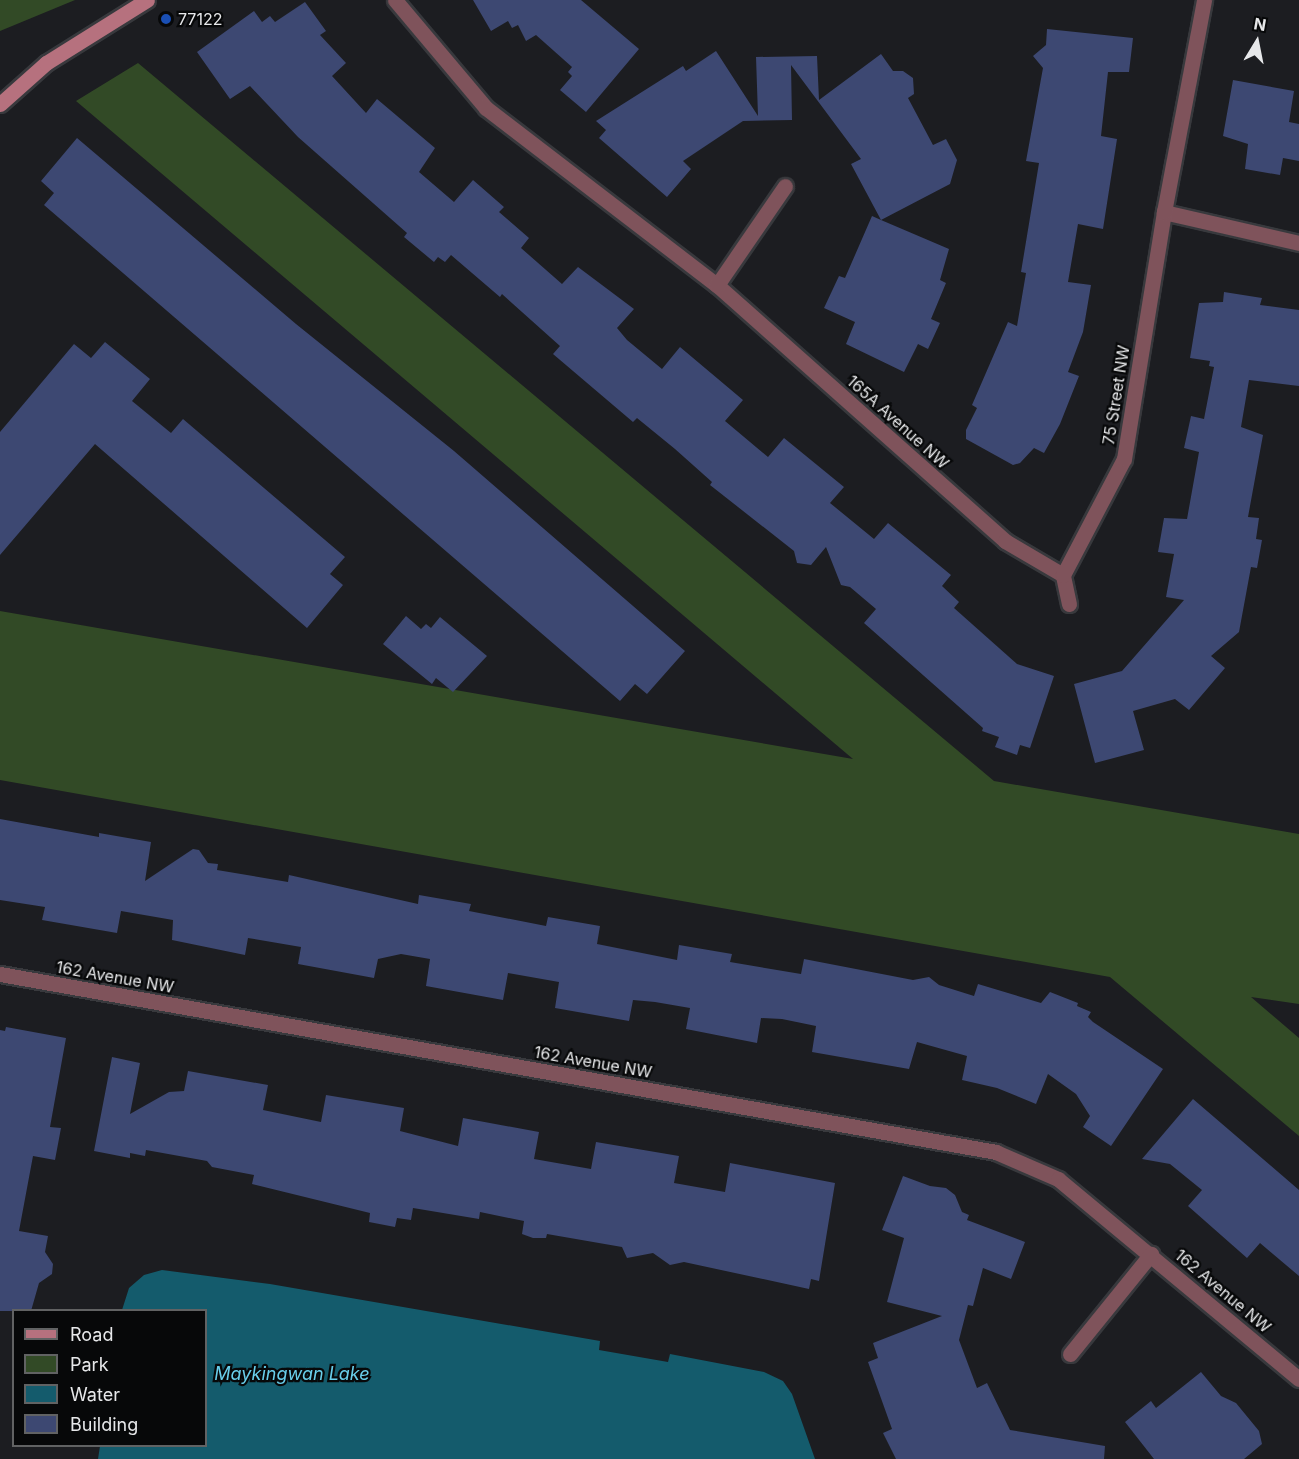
<!DOCTYPE html>
<style>
body{margin:0}
#map{position:relative;width:1299px;height:1459px;overflow:hidden;background:#1c1d21;font-family:Inter,sans-serif}
div>[style]{position:absolute}
.green>*{inset:0;background:#324a26}
.water>*{inset:0;background:#145b6c}
.building>*{inset:0;background:#3d4872}
.roads{filter:drop-shadow(2px 0 #38393d) drop-shadow(-2px 0 #38393d) drop-shadow(0 2px #38393d) drop-shadow(0 -2px #38393d)}
.street>*{height:15px;margin:-7.5px;padding:0 7.5px;transform-origin:7.5px;border-radius:7.5px;background:#7f535b}
.secondary>*{height:15px;margin:-7.5px;padding:0 7.5px;transform-origin:7.5px;border-radius:7.5px;background:#b6717e}
.dots>*{width:16px;height:16px;translate:-50% -50%;box-sizing:border-box;border:3px solid #070809;border-radius:50%}
span{translate:-50% -50%;white-space:nowrap;text-align:center;line-height:1.15;-webkit-text-stroke:4.5px #070809;paint-order:stroke}
.poi-label{font-size:16px;color:#e7e8ea}
.left{translate:0 -50%;text-align:left}
.street-label{font-size:16px;color:#e7e8ea}
.water-label{font-size:18px;color:#69ceea;font-style:italic}
.legend{position:absolute;left:12px;top:1309px;width:195px;height:138px;box-sizing:border-box;background:#070809;border:2px solid #616263;margin:0;padding:8px 10px;list-style:none;font-size:18px;color:#e7e8ea}
.legend li{display:flex;align-items:center;gap:12px;height:30px}
.legend b{width:30px;border:2px solid #616263}
.north{position:absolute;left:1227px;top:12px;width:60px;height:60px;-webkit-text-stroke:4px #070809;paint-order:stroke;rotate:10deg;font-size:16px;font-weight:700;line-height:24px;text-align:center;color:#e7e8ea}
.north::after{content:'';display:block;margin:auto;width:21px;height:27px;background:#e7e8ea;clip-path:polygon(50% 0,100% 100%,50% 72%,0 100%)}
</style>
<div id="map">
<div class="green">
<div style="clip-path:polygon(0 0,75px 0,0 31px)"></div>
<div style="clip-path:polygon(138px 63px,994px 781px,1299px 834px,1299px 1004px,1251px 997px,1299px 1038px,1299px 1136px,1110px 977px,0 780px,0 611px,853px 759px,76px 101px)"></div>
</div>
<div class="water">
<div style="clip-path:polygon(162px 1270px,270px 1284px,600px 1341px,599px 1350px,668px 1362px,670px 1354px,764px 1372px,783px 1381px,792px 1394px,815px 1459px,98px 1459px,100px 1446px,206px 1446px,206px 1310px,122px 1310px,129px 1288px,144px 1275px)"></div>
</div>
<div class="building">
<div style="clip-path:polygon(473px 0,581px 0,639px 49px,586px 112px,560px 90px,572px 76px,568px 72px,572px 67px,536px 35px,526px 41px,518px 25px,512px 28px,508px 21px,491px 31px)"></div>
<div style="clip-path:polygon(305px 2px,326px 31px,320px 35px,346px 63px,332px 76px,366px 113px,377px 99px,435px 148px,419px 172px,454px 202px,473px 180px,504px 207px,499px 212px,529px 238px,521px 248px,562px 284px,578px 267px,634px 309px,617px 328px,627px 340px,662px 369px,680px 347px,743px 400px,725px 421px,768px 457px,784px 438px,844px 487px,830px 503px,874px 539px,888px 523px,951px 575px,942px 586px,959px 602px,954px 608px,1017px 664px,1054px 676px,1030px 748px,1020px 745px,1017px 755px,995px 747px,999px 737px,982px 731px,983px 728px,864px 623px,876px 609px,850px 587px,841px 585px,826px 547px,811px 565px,797px 563px,794px 551px,710px 485px,712px 482px,675px 449px,637px 418px,633px 422px,553px 354px,560px 346px,502px 294px,500px 297px,451px 255px,445px 262px,438px 257px,434px 262px,404px 237px,407px 233px,298px 137px,250px 86px,230px 99px,197px 52px,254px 11px,262px 22px,270px 16px,275px 22px)"></div>
<div style="clip-path:polygon(1047px 29px,1133px 38px,1129px 72px,1108px 72px,1101px 136px,1117px 139px,1103px 229px,1078px 224px,1068px 282px,1091px 285px,1083px 332px,1068px 372px,1079px 376px,1060px 424px,1044px 453px,1034px 448px,1020px 463px,1013px 465px,966px 439px,966px 430px,977px 408px,972px 405px,1008px 322px,1017px 326px,1026px 273px,1021px 272px,1039px 163px,1026px 161px,1043px 68px,1033px 56px,1046px 45px)"></div>
<div style="clip-path:polygon(716px 51px,758px 116px,756px 57px,817px 56px,819px 100px,881px 54px,893px 71px,903px 71px,913px 78px,914px 94px,908px 98px,933px 145px,946px 139px,957px 160px,950px 184px,881px 220px,949px 249px,940px 280px,946px 283px,931px 319px,940px 323px,928px 349px,918px 344px,904px 372px,846px 344px,855px 322px,824px 308px,839px 276px,845px 278px,872px 216px,881px 220px,851px 164px,861px 159px,791px 65px,792px 120px,743px 121px,683px 161px,691px 169px,667px 197px,599px 138px,606px 130px,596px 121px,683px 66px,686px 71px)"></div>
<div style="clip-path:polygon(1233px 80px,1294px 91px,1289px 122px,1299px 124px,1299px 161px,1283px 158px,1280px 175px,1245px 169px,1248px 144px,1223px 136px)"></div>
<div style="clip-path:polygon(77px 138px,296px 324px,454px 451px,685px 651px,647px 694px,635px 684px,620px 701px,44px 205px,54px 193px,41px 181px)"></div>
<div style="clip-path:polygon(1224px 292px,1262px 298px,1260px 305px,1299px 310px,1299px 386px,1249px 380px,1241px 427px,1263px 435px,1248px 517px,1259px 518px,1256px 539px,1262px 540px,1257px 568px,1251px 567px,1239px 632px,1211px 656px,1225px 668px,1189px 710px,1175px 699px,1133px 711px,1144px 750px,1095px 763px,1074px 684px,1122px 671px,1184px 600px,1166px 597px,1174px 554px,1158px 552px,1164px 518px,1187px 519px,1199px 452px,1184px 448px,1191px 416px,1204px 419px,1214px 367px,1209px 366px,1210px 361px,1190px 358px,1199px 303px,1223px 302px)"></div>
<div style="clip-path:polygon(105px 342px,150px 379px,132px 401px,171px 433px,183px 419px,345px 557px,330px 574px,343px 585px,307px 628px,95px 444px,0 555px,0 432px,74px 344px,91px 358px)"></div>
<div style="clip-path:polygon(406px 616px,421px 629px,426px 624px,431px 628px,440px 617px,487px 656px,453px 692px,436px 678px,432px 684px,383px 644px)"></div>
<div style="clip-path:polygon(0 819px,99px 837px,99px 833px,151px 842px,145px 881px,193px 849px,199px 850px,208px 863px,218px 864px,217px 870px,288px 882px,289px 875px,418px 904px,419px 895px,471px 904px,469px 911px,546px 926px,548px 917px,600px 926px,597px 944px,677px 960px,679px 945px,732px 954px,730px 962px,801px 974px,804px 959px,913px 980px,929px 977px,939px 985px,974px 996px,978px 984px,1041px 1003px,1050px 992px,1078px 1003px,1077px 1006px,1091px 1012px,1088px 1017px,1093px 1022px,1163px 1069px,1111px 1146px,1083px 1127px,1090px 1116px,1076px 1094px,1048px 1074px,1036px 1104px,997px 1088px,962px 1080px,967px 1056px,917px 1042px,909px 1069px,812px 1052px,816px 1026px,782px 1019px,761px 1018px,757px 1043px,686px 1029px,690px 1008px,655px 1002px,633px 1000px,629px 1021px,555px 1008px,559px 982px,508px 973px,503px 1000px,426px 986px,430px 959px,401px 954px,378px 959px,374px 978px,298px 964px,301px 947px,248px 938px,245px 955px,172px 940px,173px 920px,121px 911px,117px 933px,42px 920px,45px 907px,0 900px)"></div>
<div style="clip-path:polygon(6px 1027px,66px 1038px,50px 1127px,61px 1128px,55px 1160px,33px 1156px,19px 1231px,48px 1236px,45px 1252px,53px 1264px,52px 1274px,39px 1283px,31px 1311px,0 1311px,0 1030px,5px 1031px)"></div>
<div style="clip-path:polygon(112px 1057px,140px 1063px,130px 1114px,169px 1092px,184px 1091px,188px 1071px,268px 1085px,263px 1110px,321px 1122px,326px 1095px,404px 1108px,400px 1131px,458px 1146px,463px 1118px,539px 1132px,534px 1159px,591px 1169px,596px 1142px,679px 1156px,674px 1183px,725px 1192px,730px 1163px,835px 1183px,819px 1281px,811px 1279px,809px 1289px,684px 1262px,670px 1265px,653px 1253px,627px 1258px,622px 1247px,547px 1234px,546px 1238px,533px 1238px,522px 1234px,524px 1221px,480px 1212px,479px 1219px,413px 1208px,411px 1220px,397px 1218px,395px 1227px,369px 1222px,370px 1213px,252px 1184px,254px 1175px,212px 1167px,207px 1161px,146px 1150px,145px 1156px,130px 1153px,130px 1158px,94px 1151px)"></div>
<div style="clip-path:polygon(1193px 1099px,1299px 1190px,1299px 1276px,1260px 1243px,1247px 1258px,1188px 1206px,1202px 1190px,1170px 1164px,1142px 1159px)"></div>
<div style="clip-path:polygon(903px 1176px,930px 1186px,946px 1188px,955px 1195px,962px 1212px,969px 1215px,967px 1220px,1025px 1242px,1011px 1279px,983px 1268px,973px 1306px,968px 1305px,959px 1340px,977px 1388px,987px 1383px,1010px 1430px,1105px 1446px,1104px 1459px,896px 1459px,883px 1433px,892px 1429px,868px 1362px,878px 1358px,873px 1343px,942px 1316px,887px 1302px,904px 1238px,882px 1230px)"></div>
<div style="clip-path:polygon(1201px 1372px,1221px 1396px,1236px 1403px,1259px 1431px,1262px 1444px,1244px 1459px,1154px 1459px,1125px 1422px,1151px 1401px,1156px 1408px)"></div>
</div>
<div class="roads">
<div class="street">
<div style="left:395px;top:0;width:141px;rotate:49.9deg"></div>
<div style="left:486px;top:108px;width:291px;rotate:37.5deg"></div>
<div style="left:717px;top:285px;width:385px;rotate:41.6deg"></div>
<div style="left:1005px;top:541px;width:67px;rotate:30.4deg"></div>
<div style="left:1164px;top:212px;width:139px;rotate:12.9deg"></div>
<div style="left:717px;top:285px;width:120px;rotate:-55.5deg"></div>
<div style="left:1069px;top:604px;width:30px;rotate:-102deg"></div>
<div style="left:1063px;top:575px;width:131px;rotate:-62.3deg"></div>
<div style="left:1124px;top:459px;width:250px;rotate:-80.8deg"></div>
<div style="left:1164px;top:212px;width:216px;rotate:-79.3deg"></div>
<div style="left:0;top:974px;width:1012px;rotate:10.13deg"></div>
<div style="left:996px;top:1152px;width:68px;rotate:23.5deg"></div>
<div style="left:1058px;top:1179px;width:313px;rotate:39.7deg"></div>
<div style="left:1070px;top:1354px;width:129px;rotate:-51deg"></div>
</div>
<div class="secondary">
<div style="left:0;top:104px;width:62px;rotate:-41.7deg"></div>
<div style="left:46px;top:63px;width:119px;rotate:-32deg"></div>
</div>
</div>
<div class="dots">
<div style="left:166px;top:19px;background:#1a4fb4"></div>
</div>
<div class="poi-label">
<span class="left" style="left:178px;top:19px">77122</span>
</div>
<div class="street-label">
<span style="left:1116px;top:395px;rotate:-81deg">75 Street NW</span>
<span style="left:898px;top:422px;rotate:42deg">165A Avenue NW</span>
<span style="left:115px;top:977px;rotate:10deg">162 Avenue NW</span>
<span style="left:593px;top:1062px;rotate:10deg">162 Avenue NW</span>
<span style="left:1223px;top:1291px;rotate:40deg">162 Avenue NW</span>
</div>
<div class="water-label">
<span style="left:292px;top:1374px">Maykingwan Lake</span>
</div>
<ul class="legend">
<li><b style="height:8px;background:#b6717e"></b>Road</li>
<li><b style="height:16px;background:#324a26"></b>Park</li>
<li><b style="height:16px;background:#145b6c"></b>Water</li>
<li><b style="height:16px;background:#3d4872"></b>Building</li>
</ul>
<div class="north">N</div>
</div>
